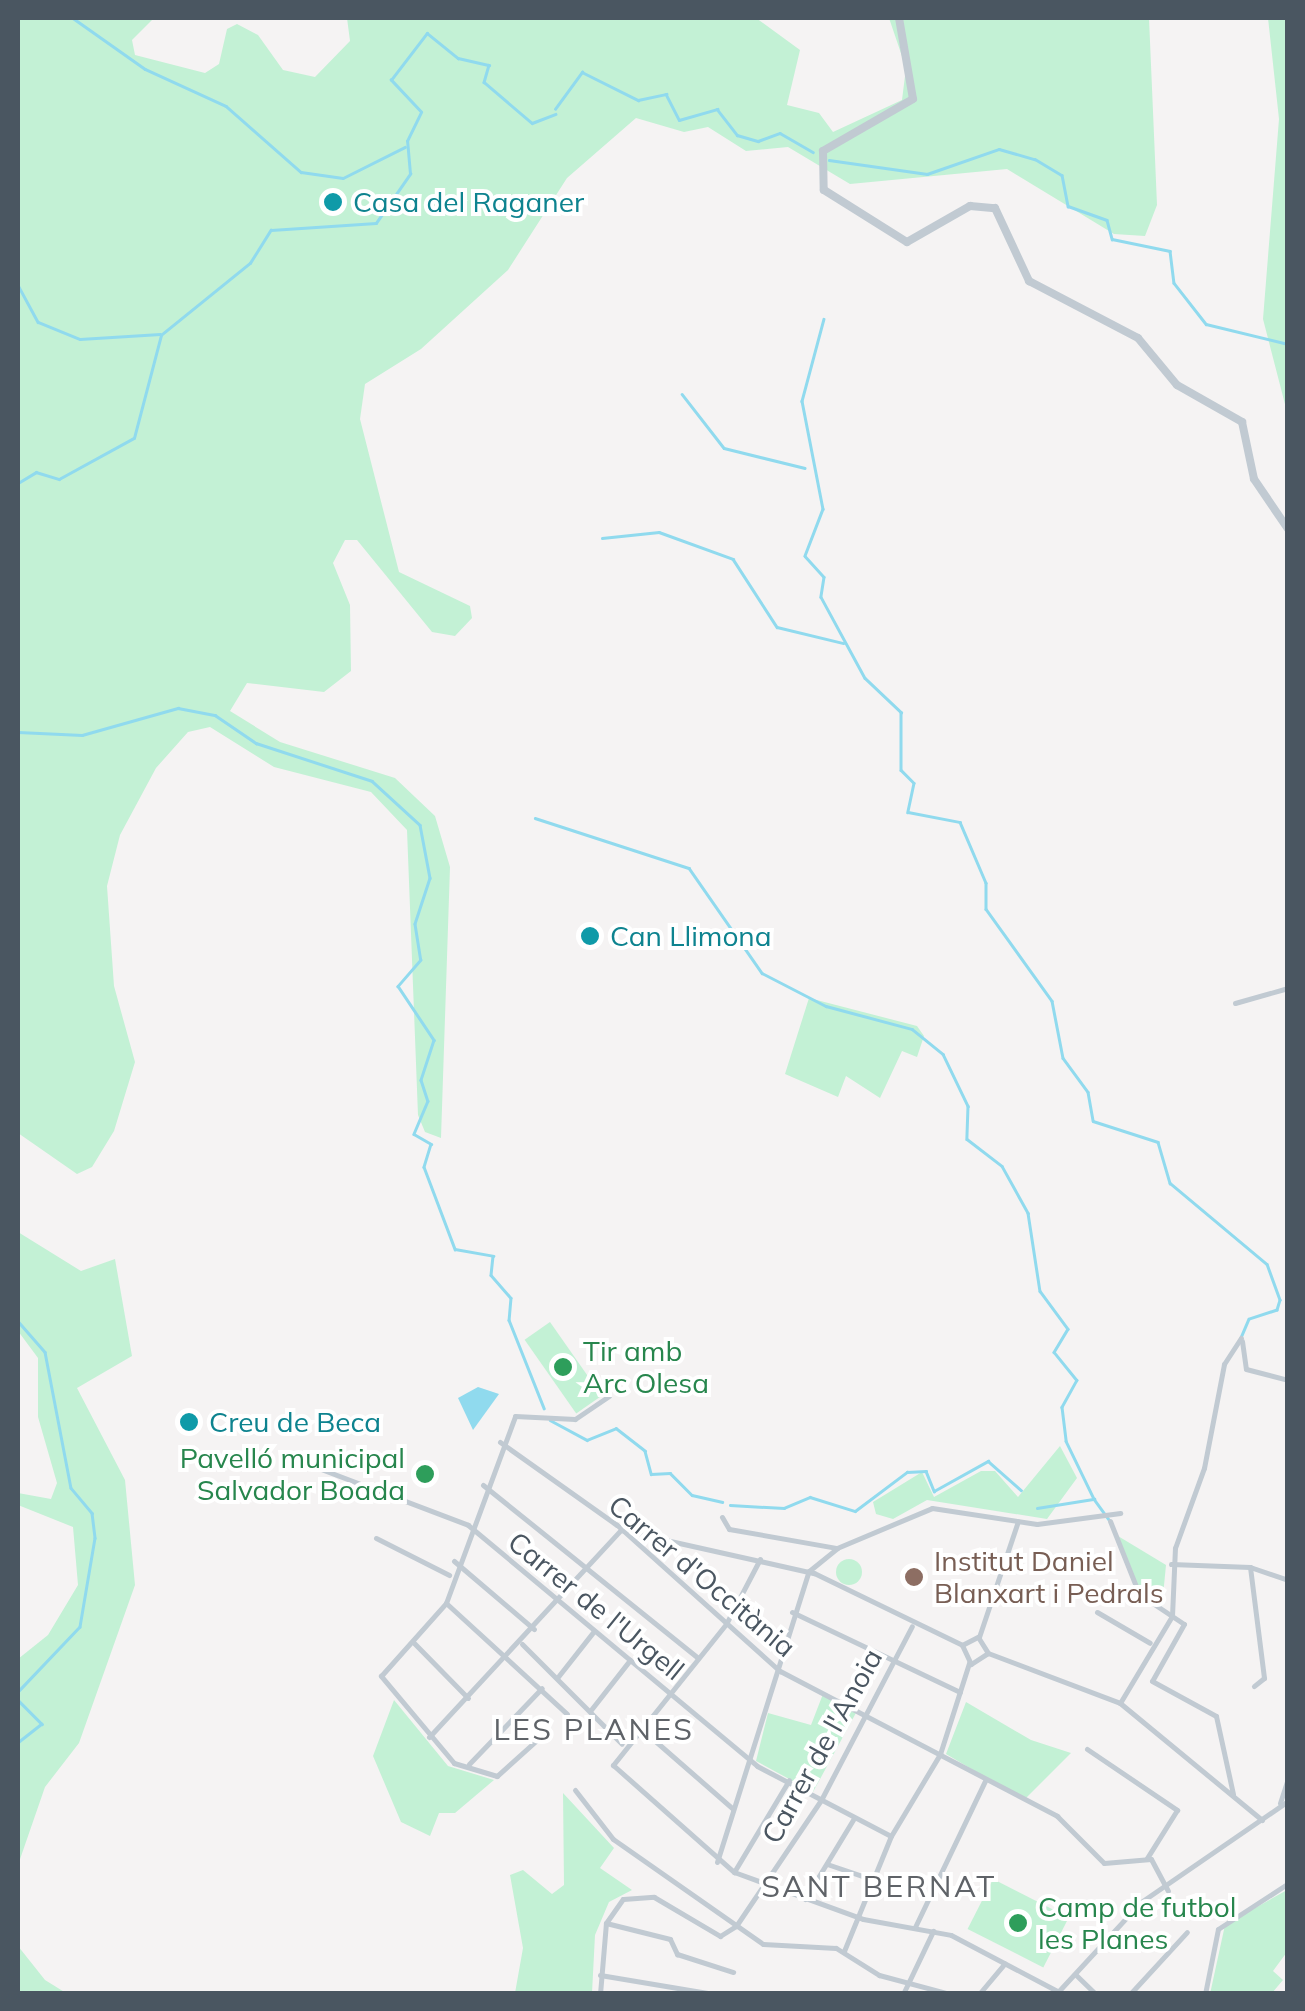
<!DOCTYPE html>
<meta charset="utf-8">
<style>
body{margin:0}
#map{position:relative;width:1305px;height:2011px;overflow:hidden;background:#f5f3f3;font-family:Mulish,sans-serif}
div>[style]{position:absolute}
.green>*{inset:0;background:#c3f1d5;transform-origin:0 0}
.round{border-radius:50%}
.water>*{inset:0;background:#90daee}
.stream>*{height:2.5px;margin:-1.25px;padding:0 1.25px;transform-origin:1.25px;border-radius:1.25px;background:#90daee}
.minor>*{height:5px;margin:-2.5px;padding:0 2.5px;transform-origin:2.5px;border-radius:2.5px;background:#c1cad2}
.tertiary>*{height:8px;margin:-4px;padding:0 4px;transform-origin:4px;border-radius:4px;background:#c1cad2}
.dots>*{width:28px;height:28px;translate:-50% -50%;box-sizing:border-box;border:5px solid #fff;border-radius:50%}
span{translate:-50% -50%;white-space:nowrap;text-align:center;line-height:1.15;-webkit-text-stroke:8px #fff;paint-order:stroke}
.culture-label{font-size:28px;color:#0d838f}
.left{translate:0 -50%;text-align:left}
.leisure-label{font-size:28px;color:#27864d}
.right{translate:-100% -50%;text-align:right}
.education-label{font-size:28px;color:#785e54}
.street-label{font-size:28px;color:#4a5661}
.neighbourhood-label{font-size:30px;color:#5f6368;letter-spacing:2.5px}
.frame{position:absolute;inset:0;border:20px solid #4a5661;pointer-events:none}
</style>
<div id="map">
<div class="green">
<div style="clip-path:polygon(18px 18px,154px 18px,132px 40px,135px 55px,205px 73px,219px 64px,227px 29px,237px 24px,258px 35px,283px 70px,315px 77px,350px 41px,347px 18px,756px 18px,800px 50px,787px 105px,819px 113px,833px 132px,902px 100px,906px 68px,889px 18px,1149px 18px,1157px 205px,1145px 236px,1114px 234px,1007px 169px,850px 184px,788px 147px,746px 151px,708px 127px,684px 132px,636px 118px,567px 178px,508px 270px,421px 349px,365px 384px,360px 419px,399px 572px,470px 606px,472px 618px,455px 636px,432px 632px,357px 540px,345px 540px,333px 563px,350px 605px,351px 671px,324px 692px,247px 683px,230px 711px,280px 742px,395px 778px,435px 816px,450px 867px,441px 1138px,425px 1132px,418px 1115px,407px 830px,371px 792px,274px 767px,210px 727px,188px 732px,156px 768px,120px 835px,107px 886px,114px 986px,135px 1062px,114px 1131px,92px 1167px,77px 1174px,18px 1133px)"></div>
<div style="clip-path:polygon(1268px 18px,1288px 18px,1287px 412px,1263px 319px,1279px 119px)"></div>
<div style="clip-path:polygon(809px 998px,917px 1026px,924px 1036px,917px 1057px,902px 1051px,880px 1098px,846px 1076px,838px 1097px,785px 1074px)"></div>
<div style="clip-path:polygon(18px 1232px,81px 1271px,115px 1259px,132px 1356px,77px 1388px,125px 1480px,135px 1585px,79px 1743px,45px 1787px,18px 1865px,18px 1659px,48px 1635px,78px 1585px,73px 1527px,18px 1505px,18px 1493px,51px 1499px,57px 1483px,38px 1417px,38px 1358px,18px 1331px)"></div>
<div style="left:550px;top:1322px;width:90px;height:31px;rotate:55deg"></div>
<div style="clip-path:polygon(1060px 1446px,1077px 1478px,1047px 1519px,927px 1500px,893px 1519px,876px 1514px,873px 1502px,922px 1472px,934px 1497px,981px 1471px,995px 1471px,1018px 1497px)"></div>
<div style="clip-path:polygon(1118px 1536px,1166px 1565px,1162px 1606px,1139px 1594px)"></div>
<div class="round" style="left:836px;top:1559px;width:26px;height:26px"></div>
<div style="clip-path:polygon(823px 1694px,857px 1711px,813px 1792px,756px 1761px,768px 1713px,811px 1725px)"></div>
<div style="clip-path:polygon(394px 1700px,448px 1766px,494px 1780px,455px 1813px,439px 1813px,430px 1836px,401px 1822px,373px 1756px)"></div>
<div style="clip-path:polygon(966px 1702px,1031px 1740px,1071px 1753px,1024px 1800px,946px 1754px)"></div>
<div style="clip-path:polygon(563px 1793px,614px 1848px,600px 1868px,632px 1890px,609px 1902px,595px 1935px,592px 1993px,515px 1993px,523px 1948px,510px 1875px,523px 1870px,552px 1894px,564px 1885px)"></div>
<div style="left:993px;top:1879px;width:85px;height:56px;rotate:27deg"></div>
<div style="clip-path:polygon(1287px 1890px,1287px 1952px,1273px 1971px,1283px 1980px,1272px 1993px,1210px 1994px,1225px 1925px)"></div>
<div style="clip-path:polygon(18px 1946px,45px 1980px,66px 1993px,18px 1993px)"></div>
</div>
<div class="water">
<div style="clip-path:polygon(478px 1387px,499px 1394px,473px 1430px,458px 1398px)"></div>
</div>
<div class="stream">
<div style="left:73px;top:18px;width:88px;rotate:35.3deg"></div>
<div style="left:145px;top:69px;width:89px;rotate:24.6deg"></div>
<div style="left:226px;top:106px;width:100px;rotate:41.3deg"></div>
<div style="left:301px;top:172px;width:42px;rotate:8.1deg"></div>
<div style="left:343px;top:178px;width:69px;rotate:-26.6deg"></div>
<div style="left:555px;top:109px;width:46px;rotate:-53.9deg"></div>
<div style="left:582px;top:72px;width:63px;rotate:26.6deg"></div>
<div style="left:638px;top:100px;width:29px;rotate:-12deg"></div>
<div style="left:666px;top:94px;width:29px;rotate:63deg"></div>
<div style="left:679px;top:120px;width:40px;rotate:-16deg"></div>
<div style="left:717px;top:109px;width:33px;rotate:52deg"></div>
<div style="left:737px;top:135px;width:22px;rotate:16deg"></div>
<div style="left:758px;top:141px;width:23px;rotate:-20deg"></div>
<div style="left:780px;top:133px;width:38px;rotate:30deg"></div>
<div style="left:829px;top:160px;width:99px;rotate:8.1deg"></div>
<div style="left:927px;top:174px;width:76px;rotate:-19.1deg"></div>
<div style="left:999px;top:149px;width:37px;rotate:16deg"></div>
<div style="left:1035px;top:159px;width:31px;rotate:31deg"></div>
<div style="left:1062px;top:175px;width:32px;rotate:79deg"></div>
<div style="left:1068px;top:206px;width:41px;rotate:19.7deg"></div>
<div style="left:1107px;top:220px;width:20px;rotate:75deg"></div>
<div style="left:1112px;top:239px;width:59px;rotate:11.7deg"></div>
<div style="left:1170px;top:251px;width:32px;rotate:83deg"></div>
<div style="left:1174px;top:283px;width:52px;rotate:52deg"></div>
<div style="left:1206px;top:324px;width:84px;rotate:13.7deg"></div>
<div style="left:18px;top:285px;width:42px;rotate:61.6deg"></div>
<div style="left:38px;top:322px;width:45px;rotate:22deg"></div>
<div style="left:80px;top:339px;width:80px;rotate:-3.6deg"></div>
<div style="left:824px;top:319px;width:85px;rotate:105deg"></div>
<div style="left:802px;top:401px;width:110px;rotate:79deg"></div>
<div style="left:823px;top:509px;width:50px;rotate:111deg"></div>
<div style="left:805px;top:556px;width:28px;rotate:48deg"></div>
<div style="left:824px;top:577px;width:20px;rotate:99deg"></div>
<div style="left:821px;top:597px;width:92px;rotate:61.5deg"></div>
<div style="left:865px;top:678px;width:50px;rotate:43.4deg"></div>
<div style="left:901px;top:712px;width:58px;rotate:90deg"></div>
<div style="left:901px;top:770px;width:18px;rotate:45deg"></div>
<div style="left:914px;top:783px;width:30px;rotate:102deg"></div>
<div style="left:908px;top:812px;width:53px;rotate:10.9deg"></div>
<div style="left:960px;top:822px;width:66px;rotate:66.9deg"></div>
<div style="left:986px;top:883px;width:26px;rotate:90deg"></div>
<div style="left:986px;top:909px;width:113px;rotate:54.3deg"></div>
<div style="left:1052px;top:1001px;width:58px;rotate:79.1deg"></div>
<div style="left:1063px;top:1058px;width:42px;rotate:53.7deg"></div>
<div style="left:1088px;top:1092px;width:29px;rotate:80deg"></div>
<div style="left:1093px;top:1121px;width:68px;rotate:17.9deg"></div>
<div style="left:1158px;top:1142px;width:43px;rotate:73.7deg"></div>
<div style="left:1170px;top:1183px;width:126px;rotate:39.9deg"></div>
<div style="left:1267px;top:1264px;width:38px;rotate:70deg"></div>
<div style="left:1280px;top:1300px;width:10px;rotate:107deg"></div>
<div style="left:1277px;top:1310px;width:29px;rotate:162deg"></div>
<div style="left:1249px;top:1319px;width:21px;rotate:113deg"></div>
<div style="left:682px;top:394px;width:68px;rotate:52.1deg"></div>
<div style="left:724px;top:448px;width:83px;rotate:13.9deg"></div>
<div style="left:18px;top:483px;width:21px;rotate:-31deg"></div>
<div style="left:36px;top:472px;width:24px;rotate:17deg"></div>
<div style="left:59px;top:479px;width:85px;rotate:-28.7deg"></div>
<div style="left:134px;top:438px;width:106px;rotate:-75.3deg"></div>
<div style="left:161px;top:335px;width:114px;rotate:-39deg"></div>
<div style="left:250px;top:263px;width:39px;rotate:-58deg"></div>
<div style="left:271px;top:230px;width:105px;rotate:-3.8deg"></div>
<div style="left:376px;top:223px;width:60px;rotate:-55.2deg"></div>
<div style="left:410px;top:174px;width:33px;rotate:-95deg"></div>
<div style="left:407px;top:141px;width:32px;rotate:-64deg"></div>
<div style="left:421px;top:112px;width:44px;rotate:-133.2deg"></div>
<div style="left:391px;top:80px;width:59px;rotate:-52.5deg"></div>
<div style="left:427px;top:33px;width:40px;rotate:39deg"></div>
<div style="left:458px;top:58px;width:32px;rotate:13deg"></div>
<div style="left:489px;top:65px;width:18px;rotate:106deg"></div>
<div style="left:484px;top:82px;width:63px;rotate:40.5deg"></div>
<div style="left:532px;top:123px;width:25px;rotate:-21deg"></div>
<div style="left:602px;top:538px;width:57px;rotate:-6deg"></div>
<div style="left:659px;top:532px;width:79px;rotate:20deg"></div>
<div style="left:733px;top:559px;width:81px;rotate:57.1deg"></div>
<div style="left:777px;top:627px;width:68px;rotate:13.6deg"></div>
<div style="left:18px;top:732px;width:64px;rotate:2.7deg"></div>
<div style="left:82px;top:735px;width:100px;rotate:-15.7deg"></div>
<div style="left:178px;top:708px;width:38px;rotate:11deg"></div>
<div style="left:215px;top:715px;width:50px;rotate:34.3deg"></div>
<div style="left:256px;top:743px;width:122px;rotate:18.1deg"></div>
<div style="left:372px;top:781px;width:65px;rotate:42.5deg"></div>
<div style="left:420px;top:825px;width:54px;rotate:79.3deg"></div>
<div style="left:430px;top:878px;width:48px;rotate:108.1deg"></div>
<div style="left:415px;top:924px;width:36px;rotate:81deg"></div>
<div style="left:421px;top:960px;width:35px;rotate:131deg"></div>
<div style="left:398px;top:986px;width:65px;rotate:56.3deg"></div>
<div style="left:434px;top:1040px;width:42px;rotate:108deg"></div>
<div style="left:421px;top:1080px;width:22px;rotate:72deg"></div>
<div style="left:428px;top:1101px;width:36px;rotate:113deg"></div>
<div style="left:414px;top:1134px;width:20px;rotate:30deg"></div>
<div style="left:431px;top:1144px;width:24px;rotate:107deg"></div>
<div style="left:424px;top:1167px;width:88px;rotate:69.3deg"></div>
<div style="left:455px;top:1249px;width:39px;rotate:10deg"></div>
<div style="left:493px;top:1256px;width:19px;rotate:96deg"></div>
<div style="left:491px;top:1275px;width:30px;rotate:49deg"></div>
<div style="left:511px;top:1298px;width:22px;rotate:95deg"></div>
<div style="left:509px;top:1320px;width:95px;rotate:68.3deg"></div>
<div style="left:535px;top:818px;width:162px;rotate:18deg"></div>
<div style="left:689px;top:868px;width:128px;rotate:55.2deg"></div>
<div style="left:762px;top:973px;width:72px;rotate:27.3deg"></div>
<div style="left:826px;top:1006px;width:89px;rotate:15deg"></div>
<div style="left:912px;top:1029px;width:40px;rotate:39deg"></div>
<div style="left:943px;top:1054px;width:58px;rotate:64.3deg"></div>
<div style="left:968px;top:1106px;width:33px;rotate:92deg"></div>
<div style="left:967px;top:1139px;width:44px;rotate:37.6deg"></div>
<div style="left:1002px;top:1166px;width:54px;rotate:61deg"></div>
<div style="left:1028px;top:1213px;width:79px;rotate:81.3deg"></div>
<div style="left:1040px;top:1291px;width:47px;rotate:53.6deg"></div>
<div style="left:1068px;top:1329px;width:27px;rotate:121deg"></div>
<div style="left:1054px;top:1352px;width:36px;rotate:51deg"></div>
<div style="left:1077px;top:1380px;width:31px;rotate:119deg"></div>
<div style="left:1062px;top:1407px;width:34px;rotate:83deg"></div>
<div style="left:1066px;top:1441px;width:64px;rotate:64.2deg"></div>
<div style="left:18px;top:1321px;width:41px;rotate:48.9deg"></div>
<div style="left:45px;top:1352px;width:138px;rotate:79.2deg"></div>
<div style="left:71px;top:1488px;width:33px;rotate:50deg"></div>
<div style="left:92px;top:1513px;width:25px;rotate:83deg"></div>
<div style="left:95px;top:1538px;width:90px;rotate:99.6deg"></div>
<div style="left:80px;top:1627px;width:90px;rotate:133.6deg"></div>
<div style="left:550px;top:1420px;width:42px;rotate:28.4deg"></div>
<div style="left:587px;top:1440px;width:31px;rotate:-22deg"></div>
<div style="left:616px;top:1428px;width:37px;rotate:38deg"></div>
<div style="left:645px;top:1451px;width:24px;rotate:75deg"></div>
<div style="left:651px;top:1474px;width:19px;rotate:-3deg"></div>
<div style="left:670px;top:1473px;width:31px;rotate:45deg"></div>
<div style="left:692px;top:1495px;width:31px;rotate:13deg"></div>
<div style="left:730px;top:1505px;width:54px;rotate:3.2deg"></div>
<div style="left:784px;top:1508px;width:28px;rotate:-23deg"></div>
<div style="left:810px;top:1497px;width:47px;rotate:17.3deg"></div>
<div style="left:855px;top:1511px;width:65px;rotate:-36.9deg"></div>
<div style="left:907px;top:1472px;width:19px;rotate:-3deg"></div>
<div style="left:926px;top:1471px;width:22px;rotate:68deg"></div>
<div style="left:934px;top:1491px;width:62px;rotate:-29.1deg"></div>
<div style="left:988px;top:1461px;width:44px;rotate:41.3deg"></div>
<div style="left:1037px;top:1508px;width:58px;rotate:-9deg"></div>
<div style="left:1094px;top:1499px;width:27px;rotate:54deg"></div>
<div style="left:18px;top:1700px;width:34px;rotate:45deg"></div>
<div style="left:42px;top:1724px;width:31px;rotate:142deg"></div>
</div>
<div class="minor">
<div style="left:1235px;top:1003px;width:55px;rotate:-15.8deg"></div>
<div style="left:1242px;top:1341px;width:28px;rotate:82deg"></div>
<div style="left:1246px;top:1369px;width:43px;rotate:14.7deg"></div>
<div style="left:500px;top:1442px;width:143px;rotate:35.4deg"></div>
<div style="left:617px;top:1525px;width:219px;rotate:41.9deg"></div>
<div style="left:780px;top:1671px;width:313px;rotate:27.6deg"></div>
<div style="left:1057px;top:1816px;width:66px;rotate:45deg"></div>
<div style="left:1104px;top:1863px;width:47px;rotate:-4.9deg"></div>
<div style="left:1151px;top:1859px;width:36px;rotate:62deg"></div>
<div style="left:313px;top:1466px;width:166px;rotate:20.8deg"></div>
<div style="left:468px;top:1525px;width:376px;rotate:39.8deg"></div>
<div style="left:757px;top:1766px;width:151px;rotate:27.6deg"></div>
<div style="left:483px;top:1485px;width:276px;rotate:38.8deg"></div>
<div style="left:722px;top:1517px;width:14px;rotate:60deg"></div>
<div style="left:729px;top:1529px;width:110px;rotate:10deg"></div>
<div style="left:1110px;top:1521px;width:79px;rotate:68.3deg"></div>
<div style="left:1139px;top:1594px;width:54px;rotate:33.7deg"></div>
<div style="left:1184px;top:1624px;width:65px;rotate:119.3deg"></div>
<div style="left:1152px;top:1681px;width:73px;rotate:28.7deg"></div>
<div style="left:1216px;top:1716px;width:80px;rotate:77.7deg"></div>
<div style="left:621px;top:1530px;width:198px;rotate:12.6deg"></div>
<div style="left:814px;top:1573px;width:165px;rotate:25.9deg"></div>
<div style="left:376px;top:1538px;width:82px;rotate:26.9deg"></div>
<div style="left:760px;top:1559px;width:73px;rotate:117.6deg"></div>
<div style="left:726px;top:1624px;width:181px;rotate:128.7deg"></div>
<div style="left:613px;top:1765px;width:162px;rotate:41.5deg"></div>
<div style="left:734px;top:1872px;width:137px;rotate:20deg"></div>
<div style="left:863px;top:1919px;width:89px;rotate:10.3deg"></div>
<div style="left:951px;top:1935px;width:127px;rotate:27.8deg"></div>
<div style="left:454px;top:1561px;width:105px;rotate:40.4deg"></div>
<div style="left:1171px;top:1564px;width:79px;rotate:2.2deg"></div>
<div style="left:1250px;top:1567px;width:40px;rotate:18.9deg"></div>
<div style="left:1250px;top:1567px;width:112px;rotate:82.8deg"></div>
<div style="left:1264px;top:1678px;width:13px;rotate:141deg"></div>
<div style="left:446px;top:1603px;width:164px;rotate:42.5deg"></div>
<div style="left:792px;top:1612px;width:186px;rotate:25.5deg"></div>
<div style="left:1097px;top:1612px;width:61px;rotate:30.3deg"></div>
<div style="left:979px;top:1637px;width:122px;rotate:-71.4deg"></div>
<div style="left:414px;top:1643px;width:77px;rotate:45.5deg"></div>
<div style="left:522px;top:1644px;width:141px;rotate:45deg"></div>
<div style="left:962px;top:1645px;width:21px;rotate:65deg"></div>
<div style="left:971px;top:1664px;width:20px;rotate:-33deg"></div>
<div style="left:962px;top:1645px;width:18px;rotate:-27deg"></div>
<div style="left:978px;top:1637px;width:19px;rotate:58deg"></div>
<div style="left:988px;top:1653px;width:141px;rotate:20.7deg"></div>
<div style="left:1120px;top:1703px;width:184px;rotate:39.5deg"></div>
<div style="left:557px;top:1678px;width:60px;rotate:-51.8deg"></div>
<div style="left:1120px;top:1703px;width:101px;rotate:-59.1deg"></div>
<div style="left:1172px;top:1616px;width:68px;rotate:-87.5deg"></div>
<div style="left:1175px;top:1548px;width:85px;rotate:-70.1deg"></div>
<div style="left:1204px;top:1468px;width:106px;rotate:-79.1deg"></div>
<div style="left:1224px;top:1364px;width:31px;rotate:-57deg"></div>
<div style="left:590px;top:1711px;width:65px;rotate:-51.9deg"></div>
<div style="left:638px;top:1726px;width:126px;rotate:41.1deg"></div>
<div style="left:548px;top:1730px;width:69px;rotate:138deg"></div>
<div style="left:497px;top:1776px;width:45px;rotate:-163.2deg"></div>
<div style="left:454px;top:1763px;width:114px;rotate:-130deg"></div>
<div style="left:381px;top:1676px;width:98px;rotate:-48.3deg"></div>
<div style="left:446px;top:1603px;width:199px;rotate:-69.7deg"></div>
<div style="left:515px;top:1416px;width:60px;rotate:2.9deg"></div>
<div style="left:575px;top:1419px;width:41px;rotate:-34.1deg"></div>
<div style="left:429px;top:1737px;width:282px;rotate:-47.2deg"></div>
<div style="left:1087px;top:1749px;width:109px;rotate:34.1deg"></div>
<div style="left:1177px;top:1810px;width:57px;rotate:122deg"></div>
<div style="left:469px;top:1764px;width:105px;rotate:-46.2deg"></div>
<div style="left:575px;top:1790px;width:62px;rotate:52.2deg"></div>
<div style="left:613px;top:1839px;width:183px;rotate:35deg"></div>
<div style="left:763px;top:1944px;width:73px;rotate:3.1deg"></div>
<div style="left:836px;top:1948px;width:51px;rotate:32.1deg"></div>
<div style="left:879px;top:1975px;width:73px;rotate:15deg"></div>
<div style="left:1280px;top:1803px;width:26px;rotate:-72deg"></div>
<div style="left:717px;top:1862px;width:305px;rotate:-72.5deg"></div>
<div style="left:809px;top:1571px;width:36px;rotate:-39deg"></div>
<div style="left:837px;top:1548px;width:103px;rotate:-22.8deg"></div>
<div style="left:932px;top:1508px;width:106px;rotate:8.7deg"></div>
<div style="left:1037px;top:1524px;width:84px;rotate:-7.5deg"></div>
<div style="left:827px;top:1864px;width:50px;rotate:18.8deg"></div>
<div style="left:734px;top:1872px;width:107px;rotate:-59.1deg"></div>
<div style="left:805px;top:1899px;width:95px;rotate:-58.8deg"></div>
<div style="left:606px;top:1923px;width:66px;rotate:14deg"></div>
<div style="left:670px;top:1939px;width:17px;rotate:65deg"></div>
<div style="left:677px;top:1954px;width:59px;rotate:17.8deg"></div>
<div style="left:915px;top:1927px;width:162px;rotate:-64.4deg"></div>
<div style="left:844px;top:1951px;width:124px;rotate:-67.8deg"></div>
<div style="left:891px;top:1836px;width:96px;rotate:-59.1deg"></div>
<div style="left:940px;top:1754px;width:96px;rotate:-72.3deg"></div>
<div style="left:600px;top:1975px;width:115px;rotate:9.5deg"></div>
<div style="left:1076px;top:1975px;width:28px;rotate:44deg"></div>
<div style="left:600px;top:1994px;width:71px;rotate:-85.2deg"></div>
<div style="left:606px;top:1923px;width:29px;rotate:-55deg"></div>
<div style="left:623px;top:1899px;width:31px;rotate:-4deg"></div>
<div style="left:654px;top:1897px;width:77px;rotate:30.6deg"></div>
<div style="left:720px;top:1936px;width:19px;rotate:-32deg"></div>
<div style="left:736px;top:1926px;width:152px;rotate:-56deg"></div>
<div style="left:821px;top:1800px;width:196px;rotate:-62.4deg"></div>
<div style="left:903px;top:1994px;width:70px;rotate:-64.5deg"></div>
<div style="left:979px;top:1994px;width:40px;rotate:-50deg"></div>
<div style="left:1056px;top:1994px;width:125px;rotate:-47.3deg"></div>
<div style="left:1141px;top:1902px;width:178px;rotate:-34.5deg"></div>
<div style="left:1130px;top:1994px;width:84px;rotate:-47.4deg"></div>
<div style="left:1205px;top:1994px;width:66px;rotate:-78.7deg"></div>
<div style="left:1218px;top:1929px;width:82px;rotate:-33.1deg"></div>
</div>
<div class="tertiary">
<div style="left:899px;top:18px;width:82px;rotate:80.2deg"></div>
<div style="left:913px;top:99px;width:104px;rotate:150deg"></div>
<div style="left:823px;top:151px;width:39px;rotate:89deg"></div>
<div style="left:824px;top:190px;width:98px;rotate:32.1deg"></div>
<div style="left:907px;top:242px;width:73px;rotate:-29.7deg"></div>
<div style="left:970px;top:206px;width:25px;rotate:5deg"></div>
<div style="left:995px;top:208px;width:81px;rotate:65deg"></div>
<div style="left:1029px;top:281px;width:123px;rotate:27.6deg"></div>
<div style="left:1138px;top:338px;width:61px;rotate:50.3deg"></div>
<div style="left:1177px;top:385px;width:75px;rotate:29.6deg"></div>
<div style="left:1242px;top:422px;width:58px;rotate:78.1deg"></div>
<div style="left:1254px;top:479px;width:60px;rotate:55.8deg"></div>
</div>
<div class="dots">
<div style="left:333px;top:202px;background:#0f9aa8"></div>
<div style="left:590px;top:936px;background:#0f9aa8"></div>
<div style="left:563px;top:1367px;background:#2e9e5b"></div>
<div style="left:189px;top:1422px;background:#0f9aa8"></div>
<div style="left:425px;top:1474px;background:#2e9e5b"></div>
<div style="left:914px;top:1577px;background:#8d6e63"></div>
<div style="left:1018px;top:1923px;background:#2e9e5b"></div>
</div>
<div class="culture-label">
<span class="left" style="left:353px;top:202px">Casa del Raganer</span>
<span class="left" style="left:610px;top:936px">Can Llimona</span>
<span class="left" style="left:209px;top:1422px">Creu de Beca</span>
</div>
<div class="leisure-label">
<span class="left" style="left:583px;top:1367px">Tir amb<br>Arc Olesa</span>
<span class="right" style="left:405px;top:1474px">Pavelló municipal<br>Salvador Boada</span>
<span class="left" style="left:1038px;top:1923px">Camp de futbol<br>les Planes</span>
</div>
<div class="education-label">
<span class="left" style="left:934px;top:1577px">Institut Daniel<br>Blanxart i Pedrals</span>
</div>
<div class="street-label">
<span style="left:702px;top:1576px;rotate:40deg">Carrer d'Occitània</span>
<span style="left:596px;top:1606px;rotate:39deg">Carrer de l'Urgell</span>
<span style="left:822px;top:1746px;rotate:-61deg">Carrer de l'Anoia</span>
</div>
<div class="neighbourhood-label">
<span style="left:594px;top:1729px">LES PLANES</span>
<span style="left:879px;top:1886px">SANT BERNAT</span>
</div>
<div class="frame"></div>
</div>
